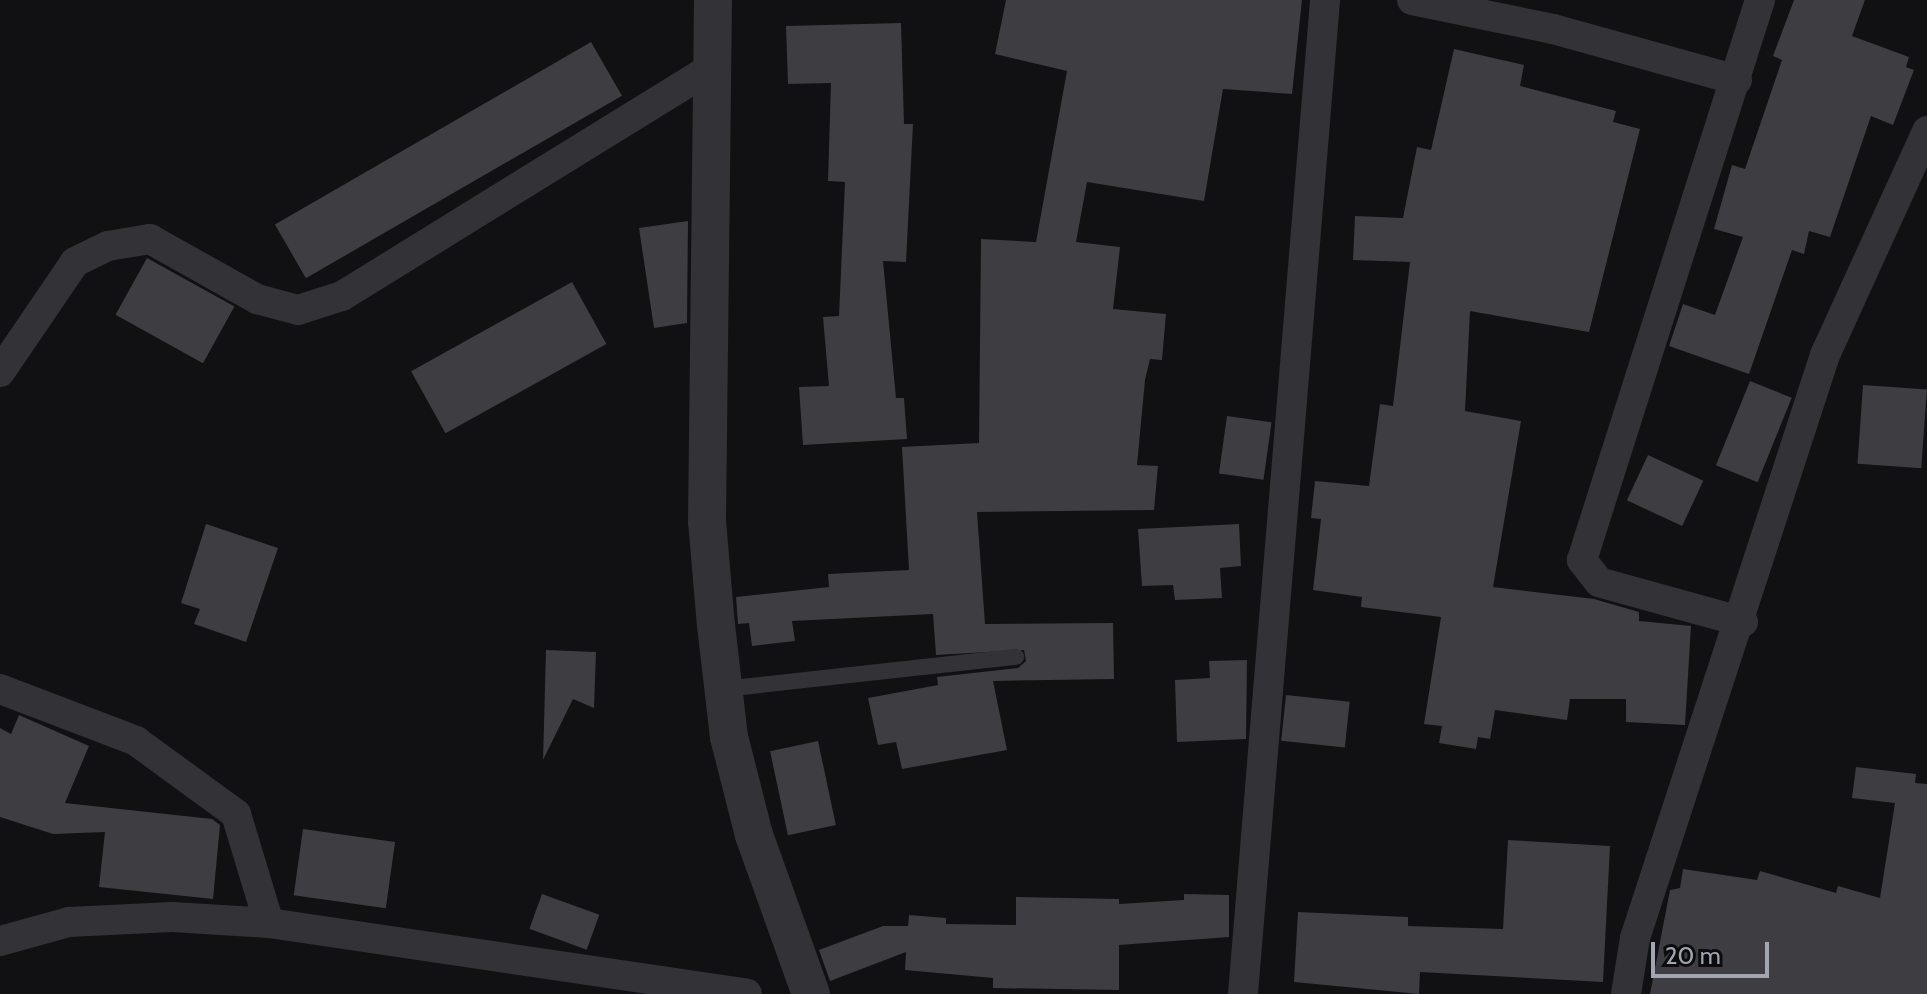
<!DOCTYPE html>
<style>
body{margin:0}
#map{position:relative;width:1927px;height:994px;overflow:hidden;background:#111012;font-family:Cabin,sans-serif}
div>[style]{position:absolute}
.building>*{inset:0;background:#3d3d42;transform-origin:0 0}
.service>*{height:16px;margin:-8px;padding:0 8px;transform-origin:8px;border-radius:8px;background:#323237}
.minor>*{height:30px;margin:-15px;padding:0 15px;transform-origin:15px;border-radius:15px;background:#323237}
.tertiary>*{height:38px;margin:-19px;padding:0 19px;transform-origin:19px;border-radius:19px;background:#323237}
span{translate:-50% -50%;white-space:nowrap;text-align:center;line-height:1.15;-webkit-text-stroke:6px #0c0b0d;paint-order:stroke}
.scale{position:absolute;left:1651px;top:942px;width:118px;height:36px;box-sizing:border-box;border:4px solid #a2a6b2;border-top:0;padding-left:10px;font-size:24px;line-height:28px;white-space:nowrap;color:#a2a6b2;-webkit-text-stroke:6px #0c0b0d;paint-order:stroke}
</style>
<div id="map">
<div class="building">
<div style="clip-path:polygon(1006px 0,1302px 0,1292px 94px,1223px 89px,1204px 201px,1087px 182px,1076px 242px,1120px 247px,1113px 309px,1166px 314px,1162px 360px,1150px 359px,1145px 380px,1137px 465px,1158px 466px,1154px 510px,977px 512px,985px 624px,1113px 623px,1114px 679px,993px 681px,1007px 750px,902px 769px,896px 742px,878px 745px,868px 698px,938px 685px,937px 677px,1018px 668px,1026px 661px,1024px 650px,936px 655px,933px 614px,792px 621px,795px 641px,752px 646px,749px 623px,738px 624px,736px 597px,829px 587px,828px 574px,909px 570px,902px 447px,979px 443px,981px 239px,1036px 242px,1067px 71px,995px 54px)"></div>
<div style="clip-path:polygon(1794px 0,1865px 0,1852px 36px,1909px 57px,1906px 67px,1914px 70px,1893px 125px,1871px 116px,1830px 237px,1809px 231px,1804px 254px,1792px 250px,1749px 374px,1669px 346px,1683px 304px,1715px 315px,1743px 237px,1714px 229px,1732px 165px,1745px 169px,1782px 60px,1773px 56px)"></div>
<div style="clip-path:polygon(901px 23px,904px 124px,913px 124px,906px 262px,883px 261px,896px 398px,904px 398px,907px 439px,803px 445px,799px 387px,829px 386px,823px 317px,839px 316px,845px 182px,828px 181px,831px 83px,788px 84px,786px 26px)"></div>
<div style="left:591px;top:42px;width:62px;height:365px;rotate:60deg"></div>
<div style="clip-path:polygon(1454px 49px,1524px 65px,1520px 86px,1616px 111px,1613px 122px,1640px 129px,1589px 332px,1470px 311px,1465px 411px,1521px 421px,1493px 587px,1594px 599px,1639px 612px,1639px 621px,1691px 626px,1685px 725px,1626px 722px,1626px 699px,1570px 699px,1567px 720px,1495px 710px,1490px 739px,1478px 737px,1476px 749px,1439px 743px,1442px 726px,1424px 724px,1441px 617px,1361px 607px,1362px 597px,1313px 590px,1321px 519px,1311px 518px,1315px 481px,1369px 486px,1380px 404px,1393px 406px,1410px 262px,1353px 260px,1355px 216px,1403px 218px,1417px 147px,1431px 150px)"></div>
<div style="clip-path:polygon(688px 221px,687px 323px,654px 328px,639px 228px)"></div>
<div style="left:147px;top:258px;width:100px;height:65px;rotate:29deg"></div>
<div style="left:572px;top:282px;width:71px;height:184px;rotate:61deg"></div>
<div style="left:1750px;top:381px;width:45px;height:91px;rotate:22deg"></div>
<div style="left:1863px;top:385px;width:64px;height:79px;rotate:4deg"></div>
<div style="left:1227px;top:416px;width:45px;height:58px;rotate:8deg"></div>
<div style="left:1648px;top:455px;width:61px;height:50px;rotate:25deg"></div>
<div style="clip-path:polygon(206px 524px,278px 548px,246px 642px,194px 624px,200px 609px,181px 603px)"></div>
<div style="clip-path:polygon(1239px 524px,1241px 566px,1220px 568px,1222px 598px,1175px 600px,1173px 585px,1142px 586px,1138px 529px)"></div>
<div style="clip-path:polygon(546px 650px,596px 652px,594px 708px,573px 699px,543px 760px)"></div>
<div style="clip-path:polygon(1247px 660px,1246px 739px,1177px 742px,1175px 680px,1210px 678px,1209px 661px)"></div>
<div style="left:1286px;top:695px;width:64px;height:46px;rotate:6deg"></div>
<div style="clip-path:polygon(19px 715px,89px 746px,65px 803px,212px 819px,220px 825px,213px 899px,99px 887px,105px 832px,53px 834px,0 817px,0 728px,11px 734px)"></div>
<div style="left:818px;top:741px;width:86px;height:49px;rotate:78deg"></div>
<div style="clip-path:polygon(1856px 767px,1916px 774px,1915px 783px,1927px 784px,1927px 994px,1650px 994px,1670px 890px,1680px 888px,1683px 869px,1757px 880px,1760px 871px,1836px 893px,1838px 886px,1880px 898px,1895px 803px,1852px 798px)"></div>
<div style="left:303px;top:829px;width:93px;height:67px;rotate:8deg"></div>
<div style="clip-path:polygon(1508px 840px,1610px 846px,1603px 982px,1420px 972px,1419px 994px,1294px 982px,1298px 912px,1408px 917px,1408px 926px,1503px 929px)"></div>
<div style="left:542px;top:894px;width:61px;height:37px;rotate:20deg"></div>
<div style="clip-path:polygon(1184px 894px,1229px 895px,1229px 937px,1119px 945px,1119px 990px,993px 988px,993px 978px,905px 970px,906px 952px,830px 981px,819px 950px,883px 926px,908px 926px,909px 915px,946px 918px,946px 924px,1016px 925px,1016px 897px,1119px 899px,1119px 904px,1184px 900px)"></div>
</div>
<div class="service">
<div style="left:724px;top:689px;width:294px;rotate:-6.3deg"></div>
</div>
<div class="minor">
<div style="left:1412px;top:0;width:144px;rotate:11.6deg"></div>
<div style="left:1553px;top:29px;width:191px;rotate:15.5deg"></div>
<div style="left:0;top:372px;width:133px;rotate:-55.7deg"></div>
<div style="left:75px;top:262px;width:37px;rotate:-26deg"></div>
<div style="left:108px;top:246px;width:43px;rotate:-9.5deg"></div>
<div style="left:150px;top:239px;width:123px;rotate:29.3deg"></div>
<div style="left:257px;top:299px;width:42px;rotate:15deg"></div>
<div style="left:298px;top:310px;width:46px;rotate:-17.7deg"></div>
<div style="left:342px;top:296px;width:432px;rotate:-31.7deg"></div>
<div style="left:1743px;top:622px;width:149px;rotate:-164.5deg"></div>
<div style="left:1599px;top:582px;width:28px;rotate:-128deg"></div>
<div style="left:1582px;top:560px;width:588px;rotate:-72.37deg"></div>
<div style="left:0;top:689px;width:146px;rotate:20.9deg"></div>
<div style="left:136px;top:741px;width:124px;rotate:36.1deg"></div>
<div style="left:236px;top:814px;width:114px;rotate:73.2deg"></div>
<div style="left:0;top:941px;width:72px;rotate:-15.4deg"></div>
<div style="left:69px;top:922px;width:103px;rotate:-2.8deg"></div>
<div style="left:172px;top:917px;width:97px;rotate:3.5deg"></div>
<div style="left:269px;top:923px;width:483px;rotate:8.4deg"></div>
<div style="left:1243px;top:994px;width:997px;rotate:-85.28deg"></div>
<div style="left:1626px;top:994px;width:57px;rotate:-80.9deg"></div>
<div style="left:1635px;top:938px;width:613px;rotate:-71.95deg"></div>
<div style="left:1825px;top:355px;width:246px;rotate:-65.5deg"></div>
</div>
<div class="tertiary">
<div style="left:713px;top:0;width:521px;rotate:90.66deg"></div>
<div style="left:707px;top:521px;width:104px;rotate:85.1deg"></div>
<div style="left:716px;top:625px;width:113px;rotate:83.4deg"></div>
<div style="left:729px;top:737px;width:101px;rotate:75.7deg"></div>
<div style="left:754px;top:835px;width:169px;rotate:70.3deg"></div>
</div>
<div class="scale">20 m</div>
</div>
